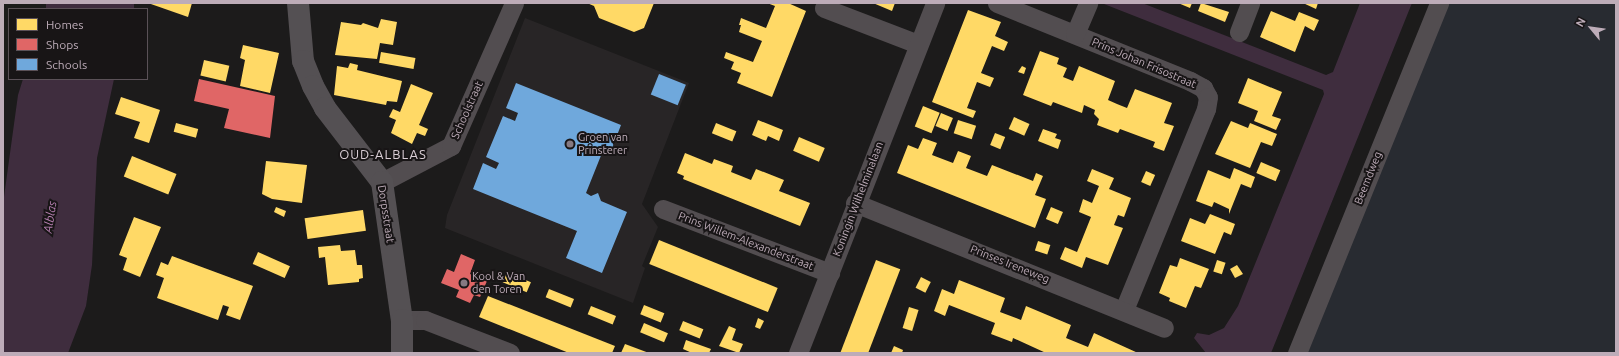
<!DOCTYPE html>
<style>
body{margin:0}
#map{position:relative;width:1619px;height:356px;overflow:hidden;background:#1c1b1b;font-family:Ubuntu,sans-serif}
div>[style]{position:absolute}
.built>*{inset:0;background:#282526}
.green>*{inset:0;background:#282b31}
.water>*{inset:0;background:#3f2d3e;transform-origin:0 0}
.homes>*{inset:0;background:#ffd966;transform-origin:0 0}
.shops>*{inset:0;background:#e06666}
.schools>*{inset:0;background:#6fa8dc;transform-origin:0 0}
.street>*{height:19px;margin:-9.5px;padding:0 9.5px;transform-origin:9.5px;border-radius:9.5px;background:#524d50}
.secondary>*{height:22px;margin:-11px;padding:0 11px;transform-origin:11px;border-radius:11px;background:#545053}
.dots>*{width:11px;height:11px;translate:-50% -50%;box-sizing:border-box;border:2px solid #181516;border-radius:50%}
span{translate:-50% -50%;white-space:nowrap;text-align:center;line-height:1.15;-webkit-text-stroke:4px #181516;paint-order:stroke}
.street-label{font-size:11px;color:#bdacb8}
.poi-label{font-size:11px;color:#bdacb8}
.left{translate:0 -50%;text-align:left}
.water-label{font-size:12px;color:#b982b4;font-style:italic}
.quarter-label{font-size:13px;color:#d9ced5;letter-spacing:1px}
.frame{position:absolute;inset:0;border:4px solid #bdacb8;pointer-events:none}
.legend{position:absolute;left:8px;top:8px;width:140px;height:72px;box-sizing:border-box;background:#181516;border:1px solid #5a5157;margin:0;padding:5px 7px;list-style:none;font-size:12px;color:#bdacb8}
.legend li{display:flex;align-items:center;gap:8px;height:20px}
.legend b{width:20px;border:1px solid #5a5157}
.north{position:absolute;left:1571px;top:8px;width:40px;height:40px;-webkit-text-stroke:3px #181516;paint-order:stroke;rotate:299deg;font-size:11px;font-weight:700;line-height:16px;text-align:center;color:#bdacb8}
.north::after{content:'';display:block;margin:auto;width:14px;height:18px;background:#bdacb8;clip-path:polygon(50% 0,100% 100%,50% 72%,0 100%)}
</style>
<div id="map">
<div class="built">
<div style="clip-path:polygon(525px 18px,689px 83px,642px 204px,658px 227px,642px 266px,645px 268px,633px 303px,445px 228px,447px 215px)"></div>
</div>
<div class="green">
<div style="clip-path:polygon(1436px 3px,1616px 3px,1616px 353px,1304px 353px)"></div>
</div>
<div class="water">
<div style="left:46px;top:3px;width:88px;height:6px"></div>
<div style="clip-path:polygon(1142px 3px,1326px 75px,1333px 72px,1360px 3px,1412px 3px,1271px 353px,1206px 353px,1194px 338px,1197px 333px,1209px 335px,1224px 328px,1238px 306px,1324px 94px,1323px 90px,1104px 4px)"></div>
<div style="clip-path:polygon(23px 79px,114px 79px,97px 158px,92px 265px,86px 306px,68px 353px,3px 353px,3px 204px,18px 95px)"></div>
</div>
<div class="homes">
<div style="clip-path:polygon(148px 3px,192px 3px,188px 17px)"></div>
<div style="clip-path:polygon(587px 3px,654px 3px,644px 28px,634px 32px,599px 18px,594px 6px)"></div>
<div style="clip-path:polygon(767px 3px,788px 3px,806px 11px,772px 97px,737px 83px,741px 73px,731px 69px,734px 62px,724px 58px,726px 52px,753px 62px,762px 41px,739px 32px,741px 25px,739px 25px,741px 18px,766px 28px,775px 6px)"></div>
<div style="clip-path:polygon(873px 3px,895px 3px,892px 11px)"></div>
<div style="clip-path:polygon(1178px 3px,1192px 3px,1190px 8px)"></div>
<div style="clip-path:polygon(1201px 3px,1229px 12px,1225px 22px,1198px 11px)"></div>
<div style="clip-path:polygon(1303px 3px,1318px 3px,1316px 9px)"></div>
<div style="clip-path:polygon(968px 10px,1001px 22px,995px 36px,1008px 42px,1004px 51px,992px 46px,981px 73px,994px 78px,990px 87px,977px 82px,967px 108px,976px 111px,973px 118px,932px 102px)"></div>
<div style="clip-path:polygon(1271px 11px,1295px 21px,1299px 12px,1319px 20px,1314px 31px,1305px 26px,1295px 52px,1260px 37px)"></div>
<div style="clip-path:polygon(381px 19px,397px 22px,393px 45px,380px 43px,377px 59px,335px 55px,341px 22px,361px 25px,363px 23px,378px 28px)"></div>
<div style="clip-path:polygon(243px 45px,279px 53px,270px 93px,240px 86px,245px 60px,240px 58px)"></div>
<div style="clip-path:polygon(1040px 51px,1059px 58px,1057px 64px,1067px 68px,1063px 77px,1073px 81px,1079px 66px,1115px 81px,1108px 100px,1117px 104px,1127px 108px,1135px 89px,1172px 103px,1164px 123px,1174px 126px,1164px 151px,1153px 147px,1155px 142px,1120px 129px,1118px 133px,1097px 125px,1099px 119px,1094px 114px,1095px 110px,1084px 105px,1082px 113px,1053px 102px,1051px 106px,1023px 95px)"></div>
<div style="left:381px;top:52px;width:35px;height:11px;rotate:10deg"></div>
<div style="left:204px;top:60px;width:26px;height:16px;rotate:13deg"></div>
<div style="clip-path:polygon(350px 63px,358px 65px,357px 70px,402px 81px,397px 102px,387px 101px,386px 105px,334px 95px,337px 66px,348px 68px)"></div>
<div style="clip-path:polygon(1022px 66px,1026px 68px,1024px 74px,1018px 72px)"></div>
<div style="clip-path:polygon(1248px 78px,1282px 92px,1272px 116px,1281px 119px,1276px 130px,1254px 121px,1258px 111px,1238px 103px)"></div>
<div style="clip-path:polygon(411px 84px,433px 93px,419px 125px,428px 129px,425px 136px,417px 133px,412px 144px,391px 133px,396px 120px,389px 117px,393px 109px,400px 112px)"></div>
<div style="clip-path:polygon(121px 97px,160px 110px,149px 143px,134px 138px,140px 122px,115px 114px)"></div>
<div style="left:923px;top:106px;width:18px;height:22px;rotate:22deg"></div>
<div style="left:941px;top:113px;width:13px;height:14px;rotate:23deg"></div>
<div style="left:1014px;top:117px;width:17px;height:13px;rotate:24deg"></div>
<div style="clip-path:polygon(758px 120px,783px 130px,779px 141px,768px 136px,766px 141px,752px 135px)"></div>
<div style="left:958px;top:120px;width:19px;height:14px;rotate:18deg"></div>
<div style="clip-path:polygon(1231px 121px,1248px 128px,1250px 123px,1277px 134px,1272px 146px,1261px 142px,1250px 168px,1215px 154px)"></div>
<div style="left:176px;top:123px;width:23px;height:9px;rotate:15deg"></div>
<div style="left:716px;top:123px;width:22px;height:11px;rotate:22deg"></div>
<div style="clip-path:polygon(1043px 129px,1057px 134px,1055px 138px,1061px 140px,1058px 149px,1038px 141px)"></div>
<div style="left:995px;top:133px;width:11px;height:13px;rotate:22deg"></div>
<div style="left:799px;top:137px;width:28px;height:15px;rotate:23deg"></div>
<div style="clip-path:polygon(923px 138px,937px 143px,932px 155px,953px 163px,958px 151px,971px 156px,966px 168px,987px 176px,992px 165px,1033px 181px,1036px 173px,1043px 176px,1035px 195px,1046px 199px,1035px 228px,897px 173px,908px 145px,918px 149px)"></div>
<div style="clip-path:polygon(685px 153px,712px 164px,714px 159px,733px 166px,731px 172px,751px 180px,756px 169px,784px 180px,779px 191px,810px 203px,800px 226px,683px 179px,684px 176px,677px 173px)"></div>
<div style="left:132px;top:156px;width:48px;height:22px;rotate:22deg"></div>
<div style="clip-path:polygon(266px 161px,307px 165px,302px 203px,272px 199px,262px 194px)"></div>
<div style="left:1261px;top:162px;width:21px;height:12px;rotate:23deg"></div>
<div style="clip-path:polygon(1234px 168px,1255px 177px,1251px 188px,1241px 184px,1229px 214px,1229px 209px,1214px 202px,1212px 207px,1196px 201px,1208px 170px,1230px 179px)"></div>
<div style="clip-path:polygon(1092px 169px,1114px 178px,1109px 189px,1131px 198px,1124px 217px,1118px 215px,1114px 225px,1123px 228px,1108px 265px,1086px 257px,1082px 268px,1060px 259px,1065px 247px,1077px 252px,1091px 217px,1079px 212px,1083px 199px,1092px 203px,1099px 186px,1087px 181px)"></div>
<div style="left:1146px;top:171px;width:10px;height:12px;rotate:24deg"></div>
<div style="clip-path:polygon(276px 207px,286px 211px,284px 217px,274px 212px)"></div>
<div style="left:1051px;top:207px;width:13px;height:13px;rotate:23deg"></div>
<div style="left:363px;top:210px;width:21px;height:59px;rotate:82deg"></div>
<div style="clip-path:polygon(1210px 214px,1235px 224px,1231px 235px,1224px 232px,1215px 254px,1181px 241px,1190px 218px,1205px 224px)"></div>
<div style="clip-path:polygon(134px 217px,161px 227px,140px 277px,123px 270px,127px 258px,119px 255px)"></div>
<div style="left:659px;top:240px;width:128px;height:26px;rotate:22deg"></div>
<div style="left:1038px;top:241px;width:13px;height:10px;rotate:18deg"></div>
<div style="clip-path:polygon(340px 245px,341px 251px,355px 250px,357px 265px,362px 265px,363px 278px,359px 279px,359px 282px,328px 285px,325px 257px,319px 258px,318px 247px)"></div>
<div style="left:258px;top:252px;width:35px;height:13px;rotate:24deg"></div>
<div style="clip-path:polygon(172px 256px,253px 286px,240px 320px,226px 315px,229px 307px,223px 305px,218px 320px,157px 298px,164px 278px,156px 275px,161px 262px,168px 265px)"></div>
<div style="clip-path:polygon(1180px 258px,1209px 269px,1201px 288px,1195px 286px,1186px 308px,1169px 301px,1170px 298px,1159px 293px,1170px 265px,1177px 267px)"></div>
<div style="left:876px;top:260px;width:26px;height:100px;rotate:21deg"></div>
<div style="left:1217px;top:260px;width:9px;height:12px;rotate:18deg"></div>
<div style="clip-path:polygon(1237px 265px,1243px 274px,1235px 278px,1230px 269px)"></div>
<div style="left:507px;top:272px;width:26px;height:11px;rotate:23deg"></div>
<div style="left:921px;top:277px;width:11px;height:12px;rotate:27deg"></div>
<div style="clip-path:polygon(959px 280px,1005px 298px,1000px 312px,1021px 320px,1026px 306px,1071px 325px,1066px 338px,1088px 347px,1094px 333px,1138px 353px,1046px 353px,1013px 338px,1012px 342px,991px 334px,995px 323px,949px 305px,945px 316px,934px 311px,942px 289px,954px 294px)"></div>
<div style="left:549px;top:289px;width:27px;height:9px;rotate:22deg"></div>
<div style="clip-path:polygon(488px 296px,615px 346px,612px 353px,569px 353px,479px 317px)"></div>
<div style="left:644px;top:305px;width:22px;height:10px;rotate:22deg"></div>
<div style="left:591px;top:306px;width:27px;height:9px;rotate:22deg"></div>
<div style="left:909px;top:307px;width:10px;height:22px;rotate:17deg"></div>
<div style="clip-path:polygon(758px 318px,764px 321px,760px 329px,755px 327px)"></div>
<div style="left:683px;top:321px;width:22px;height:10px;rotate:22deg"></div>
<div style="left:644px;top:323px;width:26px;height:10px;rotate:23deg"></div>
<div style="clip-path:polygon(729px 326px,736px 329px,732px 340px,743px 344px,739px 353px,719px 346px)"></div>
<div style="clip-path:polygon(686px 340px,711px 349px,709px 353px,692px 353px,683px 349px)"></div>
<div style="clip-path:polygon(625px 344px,649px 353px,621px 353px)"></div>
<div style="clip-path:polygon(894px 346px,903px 350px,902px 353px,891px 353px)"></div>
</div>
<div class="shops">
<div style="clip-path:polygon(199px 79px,275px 96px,270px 138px,224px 128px,229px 109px,194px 101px)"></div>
<div style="clip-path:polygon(461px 254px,475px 260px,470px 274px,487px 281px,480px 297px,474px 295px,470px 303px,456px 297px,459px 290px,441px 283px,447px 269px,454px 272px)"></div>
</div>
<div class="schools">
<div style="left:659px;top:74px;width:29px;height:22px;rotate:22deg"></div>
<div style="clip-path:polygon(516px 83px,621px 125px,611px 151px,604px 148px,586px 193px,591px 196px,598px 193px,601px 201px,627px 212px,602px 273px,566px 258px,577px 231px,473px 189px,483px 163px,496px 169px,499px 163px,486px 157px,503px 116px,515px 121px,518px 113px,506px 108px)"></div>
</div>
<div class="street">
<div style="left:997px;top:3px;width:208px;rotate:22deg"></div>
<div style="left:1190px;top:81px;width:15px;rotate:28deg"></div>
<div style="left:1203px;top:88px;width:10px;rotate:61deg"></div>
<div style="left:1208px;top:97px;width:12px;rotate:99deg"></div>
<div style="left:1206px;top:109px;width:217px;rotate:112.2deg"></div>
<div style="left:824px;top:8px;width:101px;rotate:21deg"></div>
<div style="left:1239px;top:32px;width:31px;rotate:-69deg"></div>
<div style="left:1075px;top:34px;width:34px;rotate:-67deg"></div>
<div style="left:382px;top:182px;width:78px;rotate:-27.6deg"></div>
<div style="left:451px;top:146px;width:156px;rotate:-66.2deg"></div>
<div style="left:855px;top:203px;width:333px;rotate:22deg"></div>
<div style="left:663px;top:209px;width:179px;rotate:21deg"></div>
<div style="left:402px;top:320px;width:23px"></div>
<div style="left:425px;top:320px;width:91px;rotate:21.2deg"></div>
<div style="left:798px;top:353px;width:376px;rotate:-68.6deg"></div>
<div style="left:1297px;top:353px;width:378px;rotate:-67.9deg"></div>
</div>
<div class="secondary">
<div style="left:298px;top:3px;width:58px;rotate:85.1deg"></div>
<div style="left:303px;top:61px;width:27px;rotate:68deg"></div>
<div style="left:313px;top:86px;width:25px;rotate:61deg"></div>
<div style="left:325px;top:108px;width:93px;rotate:52.4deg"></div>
<div style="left:382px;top:182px;width:139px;rotate:81.8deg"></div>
<div style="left:402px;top:320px;width:33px;rotate:90deg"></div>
</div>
<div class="dots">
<div style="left:570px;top:144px;background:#857981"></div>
<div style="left:464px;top:283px;background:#857981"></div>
</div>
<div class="street-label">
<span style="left:1144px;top:63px;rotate:23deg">Prins Johan Frisostraat</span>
<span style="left:467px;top:110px;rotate:-66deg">Schoolstraat</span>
<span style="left:1368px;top:178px;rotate:-68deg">Beemdweg</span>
<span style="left:858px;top:199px;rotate:-69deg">Koningin Wilhelminalaan</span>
<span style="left:386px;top:214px;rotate:81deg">Dorpsstraat</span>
<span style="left:746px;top:241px;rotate:21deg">Prins Willem-Alexanderstraat</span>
<span style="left:1010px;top:264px;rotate:22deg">Prinses Ireneweg</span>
</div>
<div class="poi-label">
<span class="left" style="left:578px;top:144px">Groen van<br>Prinsterer</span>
<span class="left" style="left:472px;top:283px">Kool &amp; Van<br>den Toren</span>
</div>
<div class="water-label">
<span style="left:50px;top:217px;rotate:-81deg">Alblas</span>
</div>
<div class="quarter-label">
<span style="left:383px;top:154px">OUD-ALBLAS</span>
</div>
<div class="frame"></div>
<ul class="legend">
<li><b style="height:11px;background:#ffd966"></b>Homes</li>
<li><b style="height:11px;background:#e06666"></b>Shops</li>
<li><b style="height:11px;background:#6fa8dc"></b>Schools</li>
</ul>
<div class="north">N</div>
</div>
